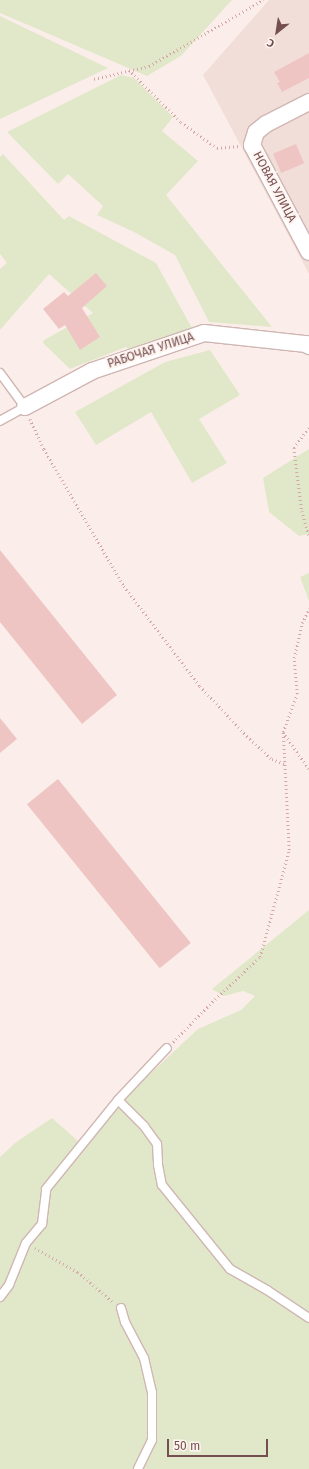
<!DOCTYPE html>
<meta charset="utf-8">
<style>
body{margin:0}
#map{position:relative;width:309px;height:1469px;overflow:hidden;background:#fbeeea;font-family:"Fira Sans",sans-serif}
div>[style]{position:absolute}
.residential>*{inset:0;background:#f2ded9}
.green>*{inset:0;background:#e1e8c9}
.building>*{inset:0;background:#efc5c3;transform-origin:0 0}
.path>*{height:2.5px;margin-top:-1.25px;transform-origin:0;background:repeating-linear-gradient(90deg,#d4a8a6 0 1px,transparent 0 4px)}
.roads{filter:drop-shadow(1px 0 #cfb6b3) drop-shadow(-1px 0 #cfb6b3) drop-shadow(0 1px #cfb6b3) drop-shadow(0 -1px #cfb6b3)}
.service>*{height:8px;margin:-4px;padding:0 4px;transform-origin:4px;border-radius:4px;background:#fff}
.minor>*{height:16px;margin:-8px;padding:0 8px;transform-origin:8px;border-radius:8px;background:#fff}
span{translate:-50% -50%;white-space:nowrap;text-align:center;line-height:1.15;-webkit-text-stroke:4px #fef4f0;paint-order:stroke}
.street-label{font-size:12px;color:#754f4f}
.north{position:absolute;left:257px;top:12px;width:40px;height:40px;-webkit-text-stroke:3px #fef4f0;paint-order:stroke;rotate:210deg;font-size:11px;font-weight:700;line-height:16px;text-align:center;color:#754f4f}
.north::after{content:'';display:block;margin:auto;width:14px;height:18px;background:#754f4f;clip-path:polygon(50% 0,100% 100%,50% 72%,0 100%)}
.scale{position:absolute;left:167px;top:1439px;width:101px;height:18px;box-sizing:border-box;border:2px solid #754f4f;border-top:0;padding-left:5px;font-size:12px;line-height:14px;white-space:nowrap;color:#754f4f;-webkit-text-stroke:3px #fef4f0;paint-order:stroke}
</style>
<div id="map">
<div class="residential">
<div style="clip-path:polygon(269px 0,309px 0,309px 274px,203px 75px)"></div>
</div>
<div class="green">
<div style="clip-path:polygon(0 0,232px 0,181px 56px,147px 76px,0 13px)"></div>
<div style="clip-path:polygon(0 16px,108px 68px,0 119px)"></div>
<div style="clip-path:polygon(121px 75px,134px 78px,173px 117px,162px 131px,198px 161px,166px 195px,272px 327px,209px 322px,175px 255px,134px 232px,97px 215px,103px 206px,68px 174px,58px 184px,7px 132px)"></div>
<div style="clip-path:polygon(3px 154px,64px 220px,69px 216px,156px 263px,192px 328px,130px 350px,126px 347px,70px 369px,43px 343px,44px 340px,93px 313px,49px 274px,0 330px,0 269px,7px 263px,0 254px,0 157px)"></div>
<div style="clip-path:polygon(210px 350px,240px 395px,199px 419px,227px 463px,192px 483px,151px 412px,96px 445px,75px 412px,165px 362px)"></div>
<div style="clip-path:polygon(309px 449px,309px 534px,299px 536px,269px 512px,263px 478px)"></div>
<div style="clip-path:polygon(309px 573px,309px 601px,300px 577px)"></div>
<div style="clip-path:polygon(309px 910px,309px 1469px,0 1469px,0 1157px,15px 1143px,52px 1118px,78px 1141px,198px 1029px,241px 1010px,255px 996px,243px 991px,224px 996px,212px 989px)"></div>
</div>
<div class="building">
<div style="clip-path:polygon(309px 53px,309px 78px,282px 92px,277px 83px,280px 82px,274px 72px)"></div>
<div style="left:296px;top:144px;width:21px;height:25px;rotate:67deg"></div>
<div style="clip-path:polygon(96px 273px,107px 286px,82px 308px,100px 337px,80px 350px,65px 325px,59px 329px,43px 309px,64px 292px,68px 296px)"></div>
<div style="clip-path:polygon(0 550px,117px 695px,82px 724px,0 622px)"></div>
<div style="clip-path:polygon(0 718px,17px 739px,0 753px)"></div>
<div style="left:58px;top:779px;width:211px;height:40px;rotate:51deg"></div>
</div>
<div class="path">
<div style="left:129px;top:70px;width:74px;rotate:45deg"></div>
<div style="left:181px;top:122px;width:44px;rotate:35.8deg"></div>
<div style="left:217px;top:148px;width:22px;rotate:-5deg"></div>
<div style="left:94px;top:79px;width:57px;rotate:-13.3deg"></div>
<div style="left:149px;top:66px;width:132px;rotate:-30.1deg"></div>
<div style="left:30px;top:419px;width:33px;rotate:65deg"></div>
<div style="left:44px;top:449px;width:159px;rotate:59.7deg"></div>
<div style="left:124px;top:586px;width:126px;rotate:52.8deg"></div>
<div style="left:200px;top:686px;width:69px;rotate:46.8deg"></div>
<div style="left:247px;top:736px;width:34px;rotate:43deg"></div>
<div style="left:272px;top:759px;width:14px;rotate:21deg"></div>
<div style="left:309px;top:428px;width:25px;rotate:127deg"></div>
<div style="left:294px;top:448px;width:64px;rotate:82.8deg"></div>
<div style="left:302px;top:511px;width:26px;rotate:74deg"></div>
<div style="left:283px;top:732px;width:45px;rotate:54.9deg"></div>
<div style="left:173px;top:1042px;width:56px;rotate:-45.7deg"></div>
<div style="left:212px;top:1002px;width:66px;rotate:-43.2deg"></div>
<div style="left:260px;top:957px;width:111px;rotate:-74.8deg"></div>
<div style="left:289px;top:850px;width:118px;rotate:-92.9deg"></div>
<div style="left:283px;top:732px;width:40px;rotate:-69.8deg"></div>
<div style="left:297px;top:694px;width:36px;rotate:-95deg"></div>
<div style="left:294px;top:658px;width:36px;rotate:-77deg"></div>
<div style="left:302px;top:623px;width:16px;rotate:-63deg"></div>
<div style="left:35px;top:1248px;width:49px;rotate:29.2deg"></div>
<div style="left:78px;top:1272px;width:46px;rotate:40.6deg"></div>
</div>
<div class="roads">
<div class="service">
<div style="left:0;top:373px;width:42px;rotate:53.7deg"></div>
<div style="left:25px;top:407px;width:29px;rotate:151deg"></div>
<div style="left:118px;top:1100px;width:37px;rotate:45deg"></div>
<div style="left:144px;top:1126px;width:22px;rotate:54deg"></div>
<div style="left:157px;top:1144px;width:21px;rotate:87deg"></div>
<div style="left:158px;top:1165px;width:20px;rotate:79deg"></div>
<div style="left:162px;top:1185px;width:108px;rotate:51deg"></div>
<div style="left:230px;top:1269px;width:43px;rotate:29.6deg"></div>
<div style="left:267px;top:1290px;width:50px;rotate:33.7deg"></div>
<div style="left:0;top:1297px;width:15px;rotate:-53deg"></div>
<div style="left:9px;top:1285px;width:45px;rotate:-68deg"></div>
<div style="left:26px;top:1243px;width:25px;rotate:-50deg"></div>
<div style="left:42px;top:1224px;width:35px;rotate:-83deg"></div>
<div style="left:46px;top:1189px;width:114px;rotate:-51deg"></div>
<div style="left:118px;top:1100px;width:71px;rotate:-46.7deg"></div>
<div style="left:121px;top:1308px;width:15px;rotate:74deg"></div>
<div style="left:125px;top:1322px;width:41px;rotate:62.2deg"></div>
<div style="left:144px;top:1358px;width:35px;rotate:77deg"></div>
<div style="left:152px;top:1392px;width:48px;rotate:90deg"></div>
<div style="left:152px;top:1440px;width:32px;rotate:116deg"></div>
</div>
<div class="minor">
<div style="left:309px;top:102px;width:48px;rotate:152.9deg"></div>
<div style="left:266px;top:124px;width:13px;rotate:141deg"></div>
<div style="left:256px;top:132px;width:14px;rotate:107deg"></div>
<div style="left:252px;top:145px;width:121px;rotate:62deg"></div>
<div style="left:25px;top:407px;width:76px;rotate:-28.2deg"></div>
<div style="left:92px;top:371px;width:118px;rotate:-18.7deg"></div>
<div style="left:204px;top:333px;width:103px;rotate:6.2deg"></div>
<div style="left:306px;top:344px;width:4px;rotate:34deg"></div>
</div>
</div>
<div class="street-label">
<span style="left:274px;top:187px;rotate:62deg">НОВАЯ УЛИЦА</span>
<span style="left:151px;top:351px;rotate:-18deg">РАБОЧАЯ УЛИЦА</span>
</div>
<div class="north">С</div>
<div class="scale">50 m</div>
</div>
